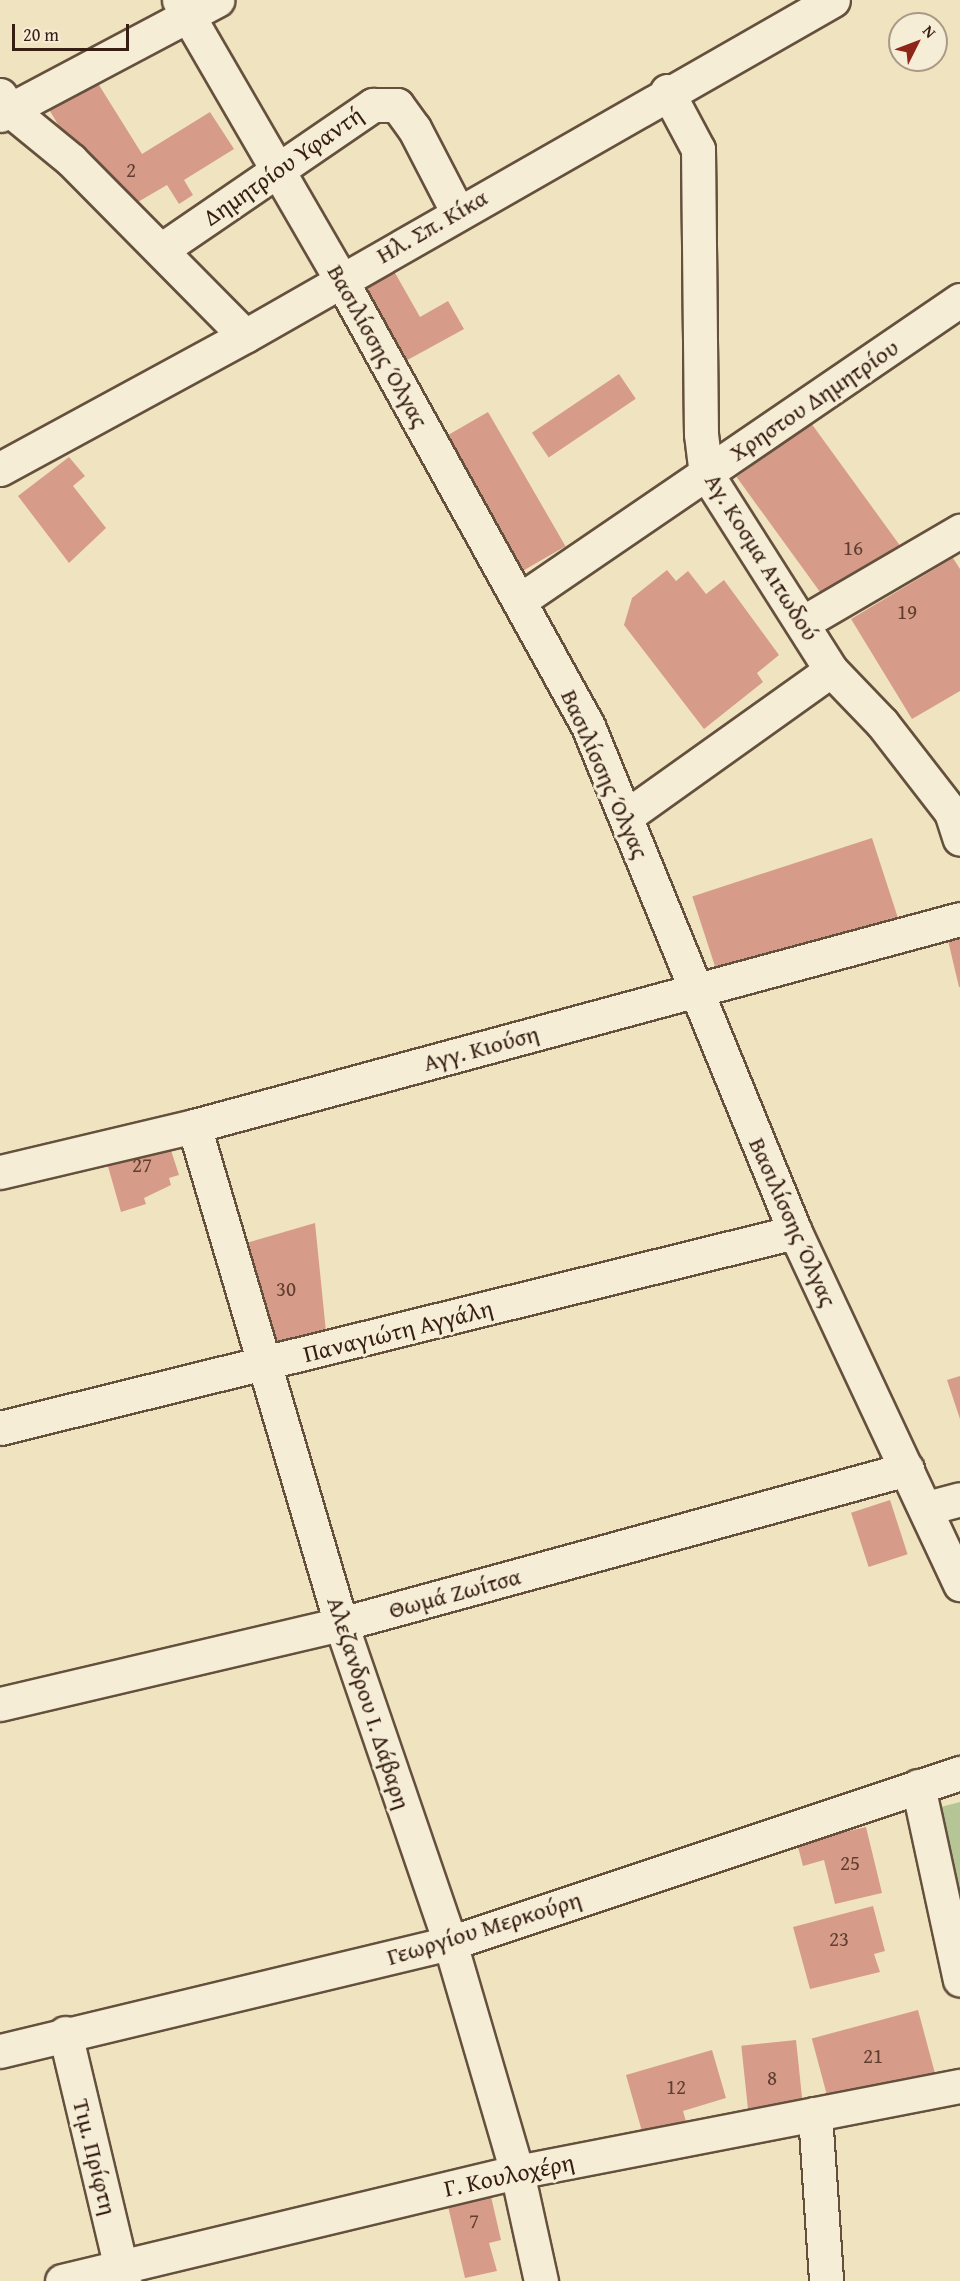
<!DOCTYPE html>
<meta charset="utf-8">
<style>
body{margin:0}
#map{position:relative;width:960px;height:2281px;overflow:hidden;background:#efe4bf;font-family:"Gentium Book Plus",serif}
div>[style]{position:absolute}
.green>*{inset:0;background:#b5c595}
.building>*{inset:0;background:#d79c89;transform-origin:0 0}
.roads{filter:drop-shadow(2px 0 #65503e) drop-shadow(-2px 0 #65503e) drop-shadow(0 2px #65503e) drop-shadow(0 -2px #65503e)}
.minor>*{height:33px;margin:-16.5px;padding:0 16.5px;transform-origin:16.5px;border-radius:16.5px;background:#f5edd5}
span{translate:-50% -50%;white-space:nowrap;text-align:center;line-height:1.15;-webkit-text-stroke:6px #f5edd5;paint-order:stroke}
.number-label{font-size:21px;color:#5f3e30}
.number-label span{-webkit-text-stroke-width:0}
.street-label{font-size:24px;color:#371e13}
.north{position:absolute;left:888px;top:12px;width:60px;height:60px;box-sizing:border-box;background:#f5edd5;border:2px solid #a99a87;border-radius:50%;rotate:48deg;font-size:16px;font-weight:700;line-height:24px;text-align:center;color:#371e13}
.north::after{content:'';display:block;margin:auto;width:21px;height:27px;background:#8f2418;clip-path:polygon(50% 0,100% 100%,50% 72%,0 100%)}
.scale{position:absolute;left:12px;top:24px;width:117px;height:27px;box-sizing:border-box;border:3px solid #371e13;border-top:0;padding-left:8px;font-size:18px;line-height:21px;white-space:nowrap;color:#371e13;-webkit-text-stroke:4px #f5edd5;paint-order:stroke}
</style>
<div id="map">
<div class="green">
<div style="clip-path:polygon(960px 1802px,960px 1980px,925px 1811px)"></div>
</div>
<div class="building">
<div style="clip-path:polygon(94px 77px,142px 154px,210px 112px,234px 149px,184px 180px,193px 195px,179px 204px,167px 185px,131px 206px,63px 133px,47px 106px)"></div>
<div style="clip-path:polygon(390px 264px,420px 317px,448px 301px,464px 329px,402px 363px,357px 282px)"></div>
<div style="left:619px;top:374px;width:30px;height:105px;rotate:56deg"></div>
<div style="left:488px;top:412px;width:155px;height:49px;rotate:60deg"></div>
<div style="left:811px;top:423px;width:151px;height:92px;rotate:54deg"></div>
<div style="clip-path:polygon(69px 457px,85px 476px,73px 486px,106px 528px,69px 563px,18px 496px)"></div>
<div style="clip-path:polygon(953px 558px,960px 569px,960px 691px,912px 719px,851px 619px)"></div>
<div style="clip-path:polygon(667px 570px,676px 581px,688px 571px,706px 594px,724px 580px,779px 655px,757px 673px,763px 682px,704px 729px,624px 625px,632px 598px)"></div>
<div style="left:872px;top:838px;width:83px;height:189px;rotate:72deg"></div>
<div style="clip-path:polygon(960px 929px,960px 987px,959px 987px,946px 932px)"></div>
<div style="clip-path:polygon(167px 1138px,179px 1175px,169px 1178px,171px 1185px,144px 1198px,146px 1204px,121px 1212px,105px 1156px)"></div>
<div style="clip-path:polygon(315px 1223px,326px 1332px,270px 1347px,236px 1246px)"></div>
<div style="clip-path:polygon(960px 1376px,960px 1419px,947px 1380px)"></div>
<div style="left:890px;top:1500px;width:57px;height:41px;rotate:72deg"></div>
<div style="clip-path:polygon(866px 1827px,882px 1893px,835px 1904px,824px 1860px,803px 1866px,797px 1843px)"></div>
<div style="clip-path:polygon(873px 1906px,885px 1951px,874px 1954px,880px 1972px,810px 1989px,793px 1927px)"></div>
<div style="left:918px;top:2010px;width:66px;height:110px;rotate:75deg"></div>
<div style="left:796px;top:2040px;width:71px;height:55px;rotate:84deg"></div>
<div style="clip-path:polygon(712px 2050px,726px 2098px,683px 2111px,688px 2129px,645px 2142px,626px 2075px)"></div>
<div style="clip-path:polygon(490px 2192px,501px 2240px,489px 2243px,497px 2271px,465px 2278px,447px 2202px)"></div>
</div>
<div class="roads">
<div class="minor">
<div style="left:179px;top:0;width:323px;rotate:59.9deg"></div>
<div style="left:341px;top:280px;width:510px;rotate:61.02deg"></div>
<div style="left:588px;top:726px;width:547px;rotate:67.75deg"></div>
<div style="left:795px;top:1232px;width:389px;rotate:64.9deg"></div>
<div style="left:667px;top:91px;width:66px;rotate:61.9deg"></div>
<div style="left:698px;top:149px;width:285px;rotate:89.4deg"></div>
<div style="left:701px;top:434px;width:39px;rotate:83deg"></div>
<div style="left:706px;top:473px;width:233px;rotate:57.6deg"></div>
<div style="left:831px;top:670px;width:74px;rotate:46.1deg"></div>
<div style="left:882px;top:723px;width:113px;rotate:52.2deg"></div>
<div style="left:951px;top:812px;width:28px;rotate:72deg"></div>
<div style="left:0;top:95px;width:18px;rotate:56deg"></div>
<div style="left:10px;top:110px;width:79px;rotate:39.3deg"></div>
<div style="left:71px;top:160px;width:247px;rotate:45.3deg"></div>
<div style="left:0;top:115px;width:246px;rotate:-27.9deg"></div>
<div style="left:161px;top:250px;width:257px;rotate:-34.4deg"></div>
<div style="left:373px;top:105px;width:24px"></div>
<div style="left:397px;top:105px;width:29px;rotate:54deg"></div>
<div style="left:414px;top:128px;width:93px;rotate:62.6deg"></div>
<div style="left:0;top:469px;width:279px;rotate:-28.5deg"></div>
<div style="left:245px;top:336px;width:677px;rotate:-29.74deg"></div>
<div style="left:519px;top:601px;width:534px;rotate:-34.32deg"></div>
<div style="left:804px;top:622px;width:181px;rotate:-30.3deg"></div>
<div style="left:628px;top:815px;width:249px;rotate:-35.5deg"></div>
<div style="left:194px;top:1126px;width:519px;rotate:73.55deg"></div>
<div style="left:341px;top:1624px;width:337px;rotate:71.1deg"></div>
<div style="left:450px;top:1943px;width:239px;rotate:73.7deg"></div>
<div style="left:517px;top:2172px;width:112px;rotate:77.6deg"></div>
<div style="left:0;top:1172px;width:199px;rotate:-13.3deg"></div>
<div style="left:194px;top:1126px;width:793px;rotate:-15.12deg"></div>
<div style="left:0;top:1428px;width:819px;rotate:-13.85deg"></div>
<div style="left:927px;top:1508px;width:34px;rotate:-15deg"></div>
<div style="left:0;top:1704px;width:350px;rotate:-13.2deg"></div>
<div style="left:341px;top:1624px;width:587px;rotate:-15.32deg"></div>
<div style="left:918px;top:1786px;width:198px;rotate:77.8deg"></div>
<div style="left:65px;top:2033px;width:255px;rotate:76.6deg"></div>
<div style="left:0;top:2051px;width:463px;rotate:-13.5deg"></div>
<div style="left:450px;top:1943px;width:538px;rotate:-18.43deg"></div>
<div style="left:815px;top:2114px;width:167px;rotate:86.2deg"></div>
<div style="left:62px;top:2281px;width:468px;rotate:-13.5deg"></div>
<div style="left:517px;top:2172px;width:451px;rotate:-11deg"></div>
</div>
</div>
<div class="number-label">
<span style="left:131px;top:170px">2</span>
<span style="left:853px;top:548px">16</span>
<span style="left:907px;top:612px">19</span>
<span style="left:142px;top:1165px">27</span>
<span style="left:286px;top:1289px">30</span>
<span style="left:850px;top:1863px">25</span>
<span style="left:839px;top:1939px">23</span>
<span style="left:873px;top:2056px">21</span>
<span style="left:772px;top:2078px">8</span>
<span style="left:676px;top:2087px">12</span>
<span style="left:474px;top:2221px">7</span>
</div>
<div class="street-label">
<span style="left:283px;top:166px;rotate:-35deg">Δημητρίου Υφαντή</span>
<span style="left:432px;top:226px;rotate:-30deg">Ηλ. Σπ. Κίκα</span>
<span style="left:378px;top:346px;rotate:61deg">Βασιλίσσης Όλγας</span>
<span style="left:814px;top:400px;rotate:-34deg">Χρηστου Δημητρίου</span>
<span style="left:762px;top:557px;rotate:58deg">Αγ. Κοσμα Αιτωδού</span>
<span style="left:605px;top:774px;rotate:66deg">Βασιλίσσης Όλγας</span>
<span style="left:481px;top:1048px;rotate:-15deg">Αγγ. Κιούση</span>
<span style="left:793px;top:1222px;rotate:66deg">Βασιλίσσης Όλγας</span>
<span style="left:398px;top:1331px;rotate:-14deg">Παναγιώτη Αγγάλη</span>
<span style="left:455px;top:1593px;rotate:-15deg">Θωμά Ζωίτσα</span>
<span style="left:369px;top:1703px;rotate:72deg">Αλεζανδρου Ι. Δάβαρη</span>
<span style="left:484px;top:1928px;rotate:-17deg">Γεωργίου Μερκούρη</span>
<span style="left:95px;top:2157px;rotate:76deg">Τιμ. Πρίφτη</span>
<span style="left:509px;top:2175px;rotate:-12deg">Γ. Κουλοχέρη</span>
</div>
<div class="north">N</div>
<div class="scale">20 m</div>
</div>
